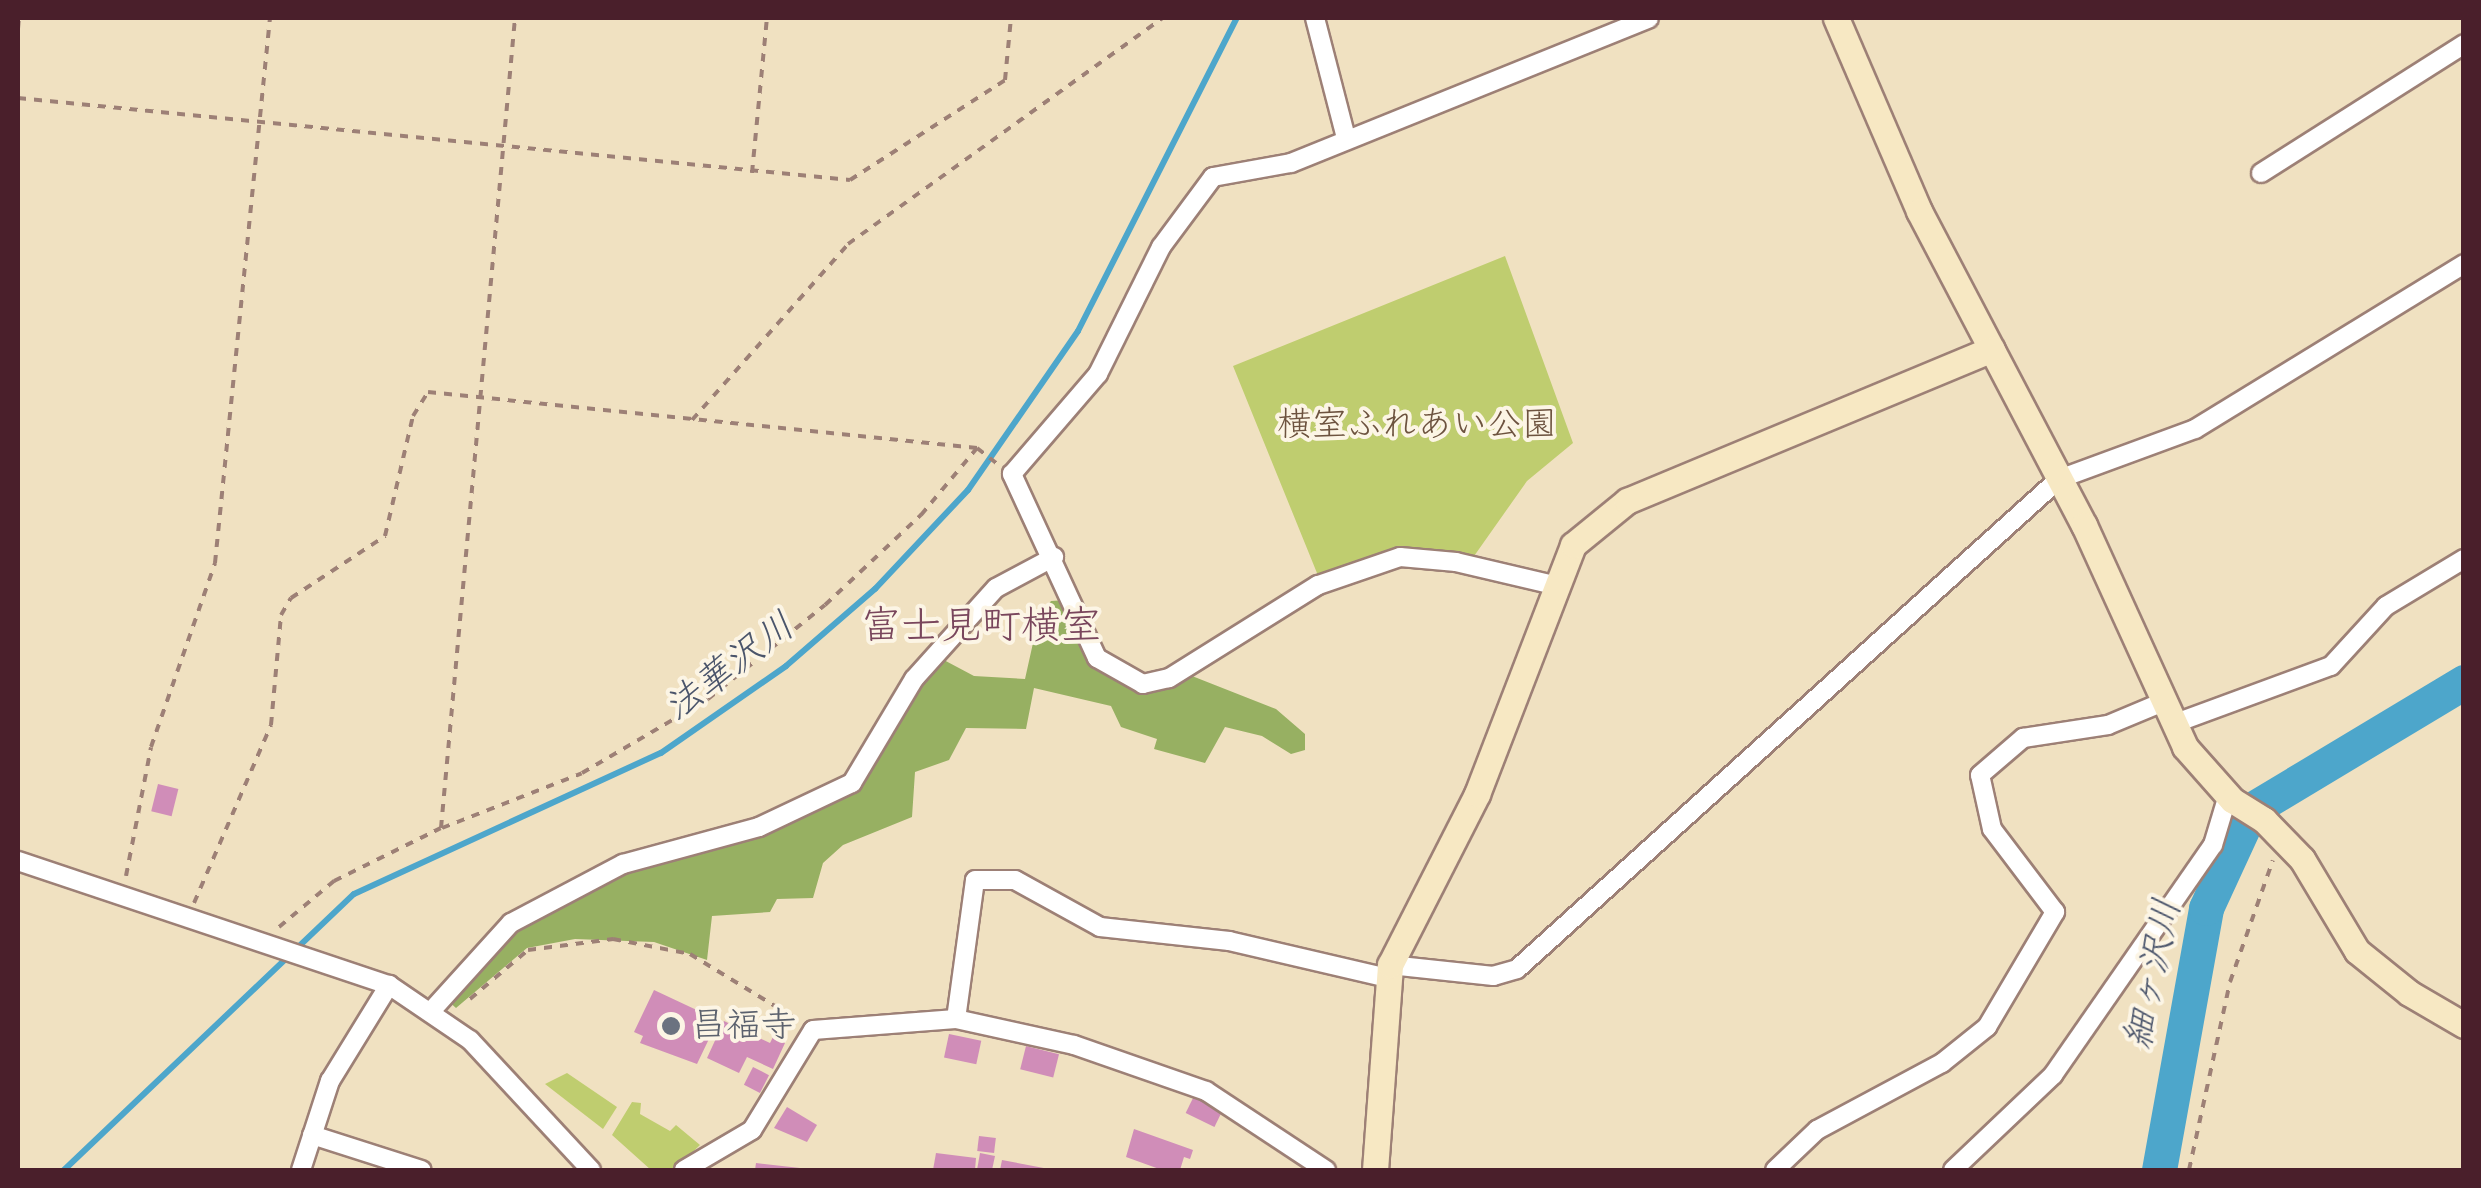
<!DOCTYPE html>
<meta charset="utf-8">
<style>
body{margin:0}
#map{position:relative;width:2481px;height:1188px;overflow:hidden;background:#f0e1c1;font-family:Mynerve,"Klee One",sans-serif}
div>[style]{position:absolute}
.green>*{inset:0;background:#bfcd6f}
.forest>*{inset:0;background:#97b062}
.stream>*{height:6px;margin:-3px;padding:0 3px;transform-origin:3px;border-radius:3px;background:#4da6cb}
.river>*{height:35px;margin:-17.5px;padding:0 17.5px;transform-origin:17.5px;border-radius:17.5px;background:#4da6cb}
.building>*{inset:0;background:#d08db8;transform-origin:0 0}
.path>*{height:4px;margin-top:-2px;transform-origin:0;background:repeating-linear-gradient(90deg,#9d8076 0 8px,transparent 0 16px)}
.roads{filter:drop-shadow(2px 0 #9d8076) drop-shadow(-2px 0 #9d8076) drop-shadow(0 2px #9d8076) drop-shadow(0 -2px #9d8076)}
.street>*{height:18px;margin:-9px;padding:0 9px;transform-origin:9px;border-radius:9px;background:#fff}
.secondary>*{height:25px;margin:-12.5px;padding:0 12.5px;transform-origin:12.5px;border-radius:12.5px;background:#f7e8c3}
.dots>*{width:28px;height:28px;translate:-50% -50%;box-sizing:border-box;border:5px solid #fcf5e5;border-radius:50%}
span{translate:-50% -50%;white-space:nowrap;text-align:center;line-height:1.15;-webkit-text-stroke:8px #fcf5e5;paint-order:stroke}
.park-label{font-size:35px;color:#6d533f}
.worship-label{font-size:35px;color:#5b616d}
.left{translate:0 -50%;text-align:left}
.water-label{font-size:38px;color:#4b556b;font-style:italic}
.quarter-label{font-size:40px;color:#79465c}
.frame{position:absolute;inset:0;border:20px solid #4a1f2b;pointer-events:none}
</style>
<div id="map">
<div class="green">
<div style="clip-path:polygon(1505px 256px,1573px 443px,1527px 481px,1472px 559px,1399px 547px,1319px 578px,1233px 366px)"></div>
<div style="clip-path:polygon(567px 1073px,617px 1107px,603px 1129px,545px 1084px)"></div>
<div style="clip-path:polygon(632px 1102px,641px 1103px,640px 1114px,670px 1131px,676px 1125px,700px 1145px,674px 1170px,651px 1170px,612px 1135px)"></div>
</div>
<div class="forest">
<div style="clip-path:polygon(1067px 600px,1091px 662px,1176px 684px,1192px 676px,1276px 709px,1305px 734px,1305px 750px,1291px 754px,1262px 736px,1225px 727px,1205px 763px,1154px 749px,1157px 739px,1121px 727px,1111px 706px,1034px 688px,1026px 729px,966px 728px,949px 760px,915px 772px,912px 817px,843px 845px,823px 863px,813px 898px,777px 899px,770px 912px,712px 916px,707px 960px,654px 942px,575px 939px,527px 948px,456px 1008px,447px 1000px,513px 926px,625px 869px,857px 788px,901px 708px,942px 659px,974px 676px,1025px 679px,1039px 616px,1051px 601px)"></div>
</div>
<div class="stream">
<div style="left:64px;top:1170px;width:400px;rotate:-43.6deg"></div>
<div style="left:354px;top:894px;width:338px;rotate:-24.7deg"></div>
<div style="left:661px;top:753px;width:152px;rotate:-34.8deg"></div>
<div style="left:786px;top:666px;width:118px;rotate:-40.9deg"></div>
<div style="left:875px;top:589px;width:136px;rotate:-46.8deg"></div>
<div style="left:968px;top:490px;width:193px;rotate:-55.3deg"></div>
<div style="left:1078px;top:331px;width:351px;rotate:-63.1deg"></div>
</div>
<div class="river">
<div style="left:2159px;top:1170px;width:266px;rotate:-79.8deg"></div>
<div style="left:2206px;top:908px;width:108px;rotate:-65.3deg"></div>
<div style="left:2251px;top:810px;width:249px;rotate:-31deg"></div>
</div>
<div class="building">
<div style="left:158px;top:784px;width:21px;height:28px;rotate:14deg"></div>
<div style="clip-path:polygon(654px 990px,718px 1020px,697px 1064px,640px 1043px,643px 1036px,634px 1032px)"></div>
<div style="clip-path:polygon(724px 1021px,770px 1043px,773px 1037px,785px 1043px,773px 1069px,747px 1057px,739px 1073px,707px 1058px)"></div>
<div style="left:949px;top:1034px;width:33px;height:24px;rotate:12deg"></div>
<div style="left:1026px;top:1046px;width:34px;height:24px;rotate:14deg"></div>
<div style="left:753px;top:1067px;width:18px;height:20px;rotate:27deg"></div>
<div style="left:1194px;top:1096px;width:32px;height:19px;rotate:26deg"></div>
<div style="clip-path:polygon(787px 1107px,817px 1125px,807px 1142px,774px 1128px)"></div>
<div style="clip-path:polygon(1134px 1129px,1193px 1150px,1190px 1159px,1184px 1157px,1180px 1170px,1162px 1170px,1126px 1157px)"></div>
<div style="left:979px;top:1136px;width:17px;height:15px;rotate:7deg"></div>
<div style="clip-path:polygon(936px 1153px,976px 1158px,975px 1170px,933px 1170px)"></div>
<div style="clip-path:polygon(980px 1153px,995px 1156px,992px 1170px,977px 1170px)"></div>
<div style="clip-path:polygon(1002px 1160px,1049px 1169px,1049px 1170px,1000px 1170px)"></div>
<div style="clip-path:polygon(756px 1163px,800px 1168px,800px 1170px,755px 1170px)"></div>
</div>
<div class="path">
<div style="left:18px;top:29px;width:11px;rotate:-85deg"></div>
<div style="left:18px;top:98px;width:836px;rotate:5.63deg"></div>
<div style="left:850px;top:180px;width:184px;rotate:-32.8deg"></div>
<div style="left:1005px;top:80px;width:62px;rotate:-84.5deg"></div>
<div style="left:752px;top:173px;width:156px;rotate:-84.5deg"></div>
<div style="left:692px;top:420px;width:235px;rotate:-48.4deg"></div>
<div style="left:848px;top:244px;width:388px;rotate:-35.7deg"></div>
<div style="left:442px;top:828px;width:150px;rotate:-21.4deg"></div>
<div style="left:582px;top:773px;width:146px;rotate:-30.4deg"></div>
<div style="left:708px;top:699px;width:150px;rotate:-38.8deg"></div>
<div style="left:825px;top:605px;width:132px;rotate:-43.2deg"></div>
<div style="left:921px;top:515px;width:87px;rotate:-50.1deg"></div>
<div style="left:126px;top:876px;width:131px;rotate:-79deg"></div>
<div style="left:151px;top:747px;width:195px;rotate:-70.8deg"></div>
<div style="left:215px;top:563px;width:548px;rotate:-84.24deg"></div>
<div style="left:194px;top:903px;width:194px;rotate:-66.6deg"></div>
<div style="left:271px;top:725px;width:110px;rotate:-84.8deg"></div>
<div style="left:281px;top:615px;width:20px;rotate:-60deg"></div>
<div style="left:291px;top:598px;width:113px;rotate:-33.4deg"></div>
<div style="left:385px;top:536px;width:123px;rotate:-76.9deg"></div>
<div style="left:413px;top:416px;width:28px;rotate:-58deg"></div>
<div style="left:428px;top:392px;width:552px;rotate:5.82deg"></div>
<div style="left:977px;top:448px;width:28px;rotate:38deg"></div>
<div style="left:279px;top:927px;width:72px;rotate:-39.9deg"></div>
<div style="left:334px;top:881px;width:119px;rotate:-26.4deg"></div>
<div style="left:441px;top:828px;width:813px;rotate:-84.78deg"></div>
<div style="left:470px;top:999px;width:76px;rotate:-40.2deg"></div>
<div style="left:528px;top:950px;width:86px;rotate:-7.4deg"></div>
<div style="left:613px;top:939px;width:78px;rotate:11deg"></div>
<div style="left:690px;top:954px;width:124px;rotate:31.5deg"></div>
<div style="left:2189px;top:1170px;width:192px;rotate:-77.7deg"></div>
<div style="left:2230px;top:982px;width:129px;rotate:-70.6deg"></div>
</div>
<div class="roads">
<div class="street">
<div style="left:1315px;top:18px;width:124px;rotate:75.5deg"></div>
<div style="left:2261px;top:173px;width:241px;rotate:-32.4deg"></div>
<div style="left:1558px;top:586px;width:105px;rotate:-166.8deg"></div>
<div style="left:1456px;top:562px;width:56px;rotate:-174.9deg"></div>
<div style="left:1400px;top:557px;width:87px;rotate:161.1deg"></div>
<div style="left:1318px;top:585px;width:176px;rotate:148deg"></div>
<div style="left:1169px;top:678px;width:27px;rotate:167deg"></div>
<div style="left:1143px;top:684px;width:53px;rotate:-150.5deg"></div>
<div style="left:1097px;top:658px;width:203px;rotate:-114.8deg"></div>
<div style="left:1012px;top:474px;width:132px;rotate:-49.3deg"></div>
<div style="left:1098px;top:374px;width:142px;rotate:-63.6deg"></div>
<div style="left:1161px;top:247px;width:87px;rotate:-53.4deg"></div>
<div style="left:1213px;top:177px;width:79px;rotate:-10.2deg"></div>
<div style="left:1291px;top:163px;width:386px;rotate:-22deg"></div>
<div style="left:2173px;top:724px;width:168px;rotate:-20.2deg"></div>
<div style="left:2331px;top:666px;width:81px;rotate:-47.5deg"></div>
<div style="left:2386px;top:606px;width:91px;rotate:-31.1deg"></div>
<div style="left:18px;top:861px;width:391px;rotate:18.5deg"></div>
<div style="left:389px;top:985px;width:98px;rotate:34.2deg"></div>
<div style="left:470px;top:1040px;width:178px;rotate:47.1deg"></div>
<div style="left:1390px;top:965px;width:104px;rotate:6.1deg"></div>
<div style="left:1493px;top:976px;width:25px;rotate:-16deg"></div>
<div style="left:1517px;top:969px;width:731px;rotate:-42.12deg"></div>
<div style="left:2059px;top:479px;width:145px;rotate:-20.2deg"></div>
<div style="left:2195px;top:429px;width:316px;rotate:-31.5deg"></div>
<div style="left:433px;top:1009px;width:116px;rotate:-47.8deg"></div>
<div style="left:511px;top:923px;width:127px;rotate:-27.8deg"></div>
<div style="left:623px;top:864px;width:141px;rotate:-15.2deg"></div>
<div style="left:759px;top:827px;width:103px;rotate:-25.3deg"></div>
<div style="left:852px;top:783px;width:121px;rotate:-59.2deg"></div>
<div style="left:914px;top:679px;width:122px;rotate:-48deg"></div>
<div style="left:996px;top:588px;width:66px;rotate:-28.1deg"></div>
<div style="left:956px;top:1019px;width:140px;rotate:-82.2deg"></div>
<div style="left:975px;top:880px;width:40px"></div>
<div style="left:1015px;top:880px;width:97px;rotate:28.9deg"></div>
<div style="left:1100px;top:927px;width:130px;rotate:6.2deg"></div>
<div style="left:1229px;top:941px;width:163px;rotate:13.1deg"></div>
<div style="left:312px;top:1135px;width:115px;rotate:17.7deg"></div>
<div style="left:301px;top:1170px;width:94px;rotate:-72deg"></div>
<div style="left:330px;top:1081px;width:113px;rotate:-58.4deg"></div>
<div style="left:684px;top:1170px;width:79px;rotate:-30.5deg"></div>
<div style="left:752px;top:1130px;width:117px;rotate:-58.6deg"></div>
<div style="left:813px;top:1030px;width:143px;rotate:-4.4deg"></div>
<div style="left:956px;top:1019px;width:121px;rotate:12.4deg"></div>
<div style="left:1074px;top:1045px;width:140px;rotate:19.2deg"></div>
<div style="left:1206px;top:1091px;width:144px;rotate:33.4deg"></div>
<div style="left:1775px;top:1170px;width:58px;rotate:-43.6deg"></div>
<div style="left:1817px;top:1130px;width:142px;rotate:-28.2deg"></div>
<div style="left:1942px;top:1063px;width:58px;rotate:-38.7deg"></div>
<div style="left:1987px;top:1027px;width:134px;rotate:-59.4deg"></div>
<div style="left:2055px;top:912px;width:104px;rotate:-127.2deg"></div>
<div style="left:1992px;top:829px;width:55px;rotate:-102.5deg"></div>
<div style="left:1980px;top:775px;width:57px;rotate:-40.7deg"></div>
<div style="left:2023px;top:738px;width:86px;rotate:-8.7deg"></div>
<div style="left:2108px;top:725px;width:60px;rotate:-22.7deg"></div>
<div style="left:1953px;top:1170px;width:138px;rotate:-43.5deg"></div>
<div style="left:2053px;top:1075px;width:280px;rotate:-55.2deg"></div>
<div style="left:2213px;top:845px;width:52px;rotate:-73.3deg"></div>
</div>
<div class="secondary">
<div style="left:1836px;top:18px;width:210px;rotate:66.7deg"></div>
<div style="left:1919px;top:211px;width:355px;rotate:62.3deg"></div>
<div style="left:2084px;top:525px;width:244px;rotate:65.5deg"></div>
<div style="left:2185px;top:747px;width:71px;rotate:48.4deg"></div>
<div style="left:2232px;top:800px;width:38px;rotate:32deg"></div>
<div style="left:2264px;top:820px;width:54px;rotate:45.7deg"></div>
<div style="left:2302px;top:859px;width:107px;rotate:59.1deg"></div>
<div style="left:2357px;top:951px;width:67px;rotate:38.9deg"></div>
<div style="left:2409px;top:993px;width:64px;rotate:30.2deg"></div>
<div style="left:1375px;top:1170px;width:206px;rotate:-85.8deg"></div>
<div style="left:1390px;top:965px;width:192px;rotate:-63deg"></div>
<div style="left:1477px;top:794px;width:267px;rotate:-68.9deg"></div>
<div style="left:1573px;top:545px;width:70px;rotate:-39.2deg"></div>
<div style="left:1627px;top:501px;width:395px;rotate:-22.6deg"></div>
</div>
</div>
<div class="dots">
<div style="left:671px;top:1026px;background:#6b7280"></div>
</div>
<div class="park-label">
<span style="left:1417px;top:425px">横室ふれあい公園</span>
</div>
<div class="worship-label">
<span class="left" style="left:691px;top:1026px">昌福寺</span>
</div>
<div class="water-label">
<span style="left:730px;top:668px;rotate:-37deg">法華沢川</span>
<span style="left:2154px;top:974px;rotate:-78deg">細ヶ沢川</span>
</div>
<div class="quarter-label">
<span style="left:981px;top:627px">富士見町横室</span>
</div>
<div class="frame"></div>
</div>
